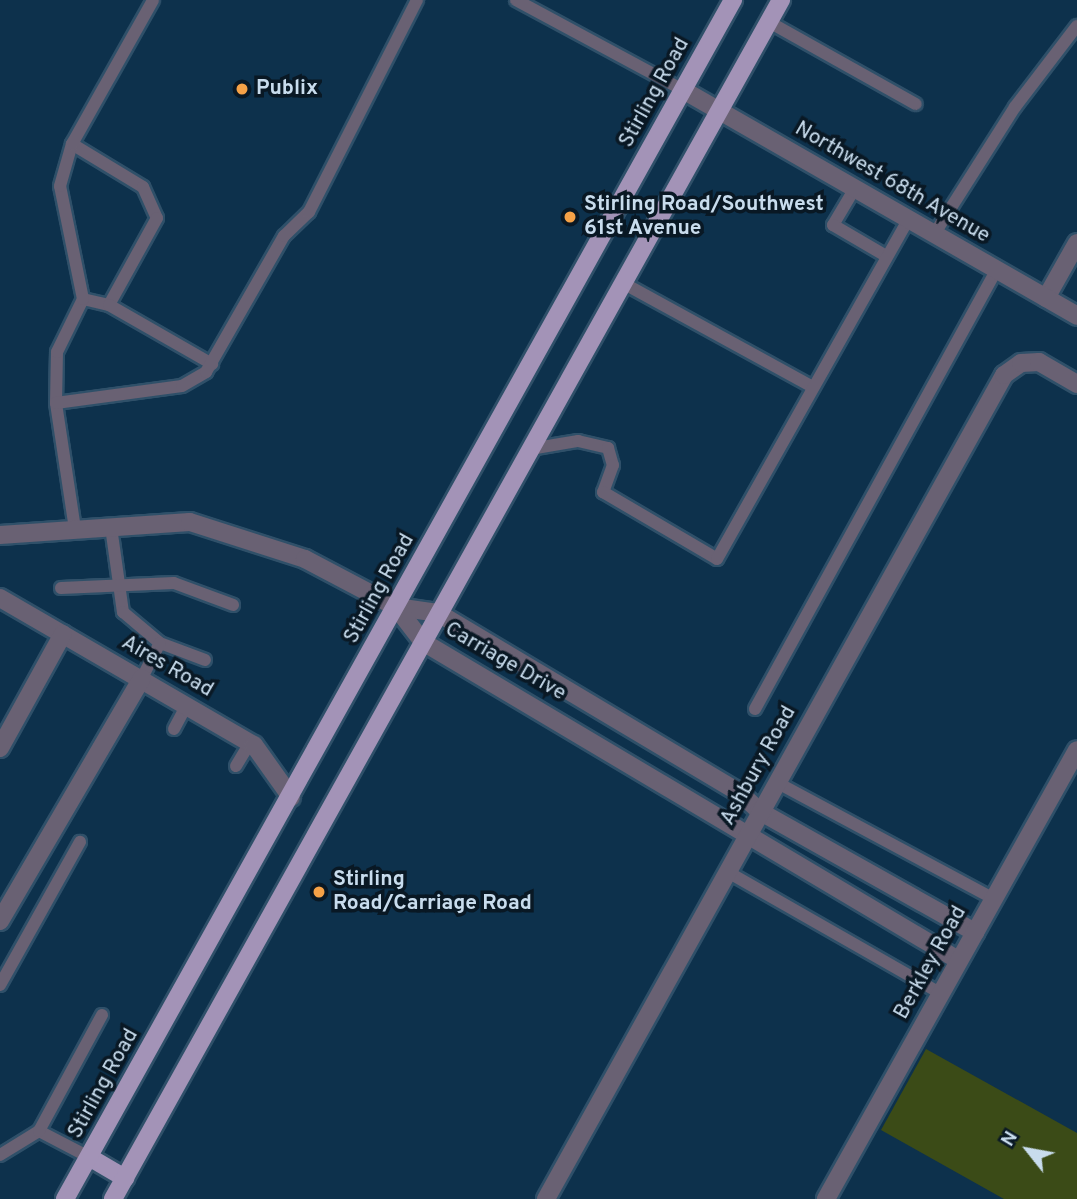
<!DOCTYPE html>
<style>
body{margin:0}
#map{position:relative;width:1077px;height:1199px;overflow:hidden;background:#0d314c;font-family:Overpass,sans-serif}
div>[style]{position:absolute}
.green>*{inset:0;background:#3b4b17}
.roads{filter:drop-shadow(2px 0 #2f5069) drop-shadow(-2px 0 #2f5069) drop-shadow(0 2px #2f5069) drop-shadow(0 -2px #2f5069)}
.service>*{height:12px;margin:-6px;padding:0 6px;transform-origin:6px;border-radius:6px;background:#696173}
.minor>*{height:18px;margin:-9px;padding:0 9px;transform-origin:9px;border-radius:9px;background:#696173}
.tertiary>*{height:18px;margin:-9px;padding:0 9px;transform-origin:9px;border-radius:9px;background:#696173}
.primary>*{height:18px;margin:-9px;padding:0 9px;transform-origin:9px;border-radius:9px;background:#a393b7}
.dots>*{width:19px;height:19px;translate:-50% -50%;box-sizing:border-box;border:4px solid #091824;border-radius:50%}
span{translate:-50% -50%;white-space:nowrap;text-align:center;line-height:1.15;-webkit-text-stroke:7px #091824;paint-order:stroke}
.poi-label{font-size:21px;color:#c8dced;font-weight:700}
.left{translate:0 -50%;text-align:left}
.street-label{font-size:21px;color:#c8dced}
.north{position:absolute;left:993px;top:1115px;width:70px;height:70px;-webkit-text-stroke:5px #091824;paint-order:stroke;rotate:301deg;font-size:19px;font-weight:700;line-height:28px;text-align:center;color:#c8dced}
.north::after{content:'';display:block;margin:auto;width:24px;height:32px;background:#c8dced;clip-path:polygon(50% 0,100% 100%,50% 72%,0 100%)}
</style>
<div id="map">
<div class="green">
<div style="clip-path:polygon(926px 1049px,1077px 1133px,1077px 1199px,1004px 1199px,881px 1130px)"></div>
</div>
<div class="roads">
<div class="service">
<div style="left:516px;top:0;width:190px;rotate:28.3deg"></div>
<div style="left:769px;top:22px;width:168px;rotate:29.2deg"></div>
<div style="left:72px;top:144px;width:83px;rotate:31.2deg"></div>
<div style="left:143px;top:187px;width:34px;rotate:66deg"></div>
<div style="left:157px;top:218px;width:99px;rotate:118.9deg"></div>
<div style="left:855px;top:188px;width:43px;rotate:120.7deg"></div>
<div style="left:833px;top:225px;width:61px;rotate:30.3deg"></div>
<div style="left:935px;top:233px;width:149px;rotate:-57.6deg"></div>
<div style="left:1015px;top:107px;width:102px;rotate:-52.6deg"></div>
<div style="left:623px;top:283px;width:214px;rotate:28.7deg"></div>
<div style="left:83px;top:299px;width:27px;rotate:13deg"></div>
<div style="left:109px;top:305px;width:119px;rotate:29.8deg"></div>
<div style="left:56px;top:403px;width:51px;rotate:-88.9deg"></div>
<div style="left:57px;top:352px;width:59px;rotate:-63.9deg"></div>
<div style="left:83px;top:299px;width:115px;rotate:-101.5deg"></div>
<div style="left:60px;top:186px;width:44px;rotate:-74.1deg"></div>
<div style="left:72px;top:144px;width:165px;rotate:-60.6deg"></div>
<div style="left:530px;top:449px;width:49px;rotate:-9.5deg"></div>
<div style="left:578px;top:441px;width:31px;rotate:13deg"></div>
<div style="left:608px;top:448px;width:18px;rotate:74deg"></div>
<div style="left:613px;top:465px;width:29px;rotate:110deg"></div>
<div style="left:603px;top:492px;width:132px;rotate:30.4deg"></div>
<div style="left:717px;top:559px;width:391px;rotate:-60.6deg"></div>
<div style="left:111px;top:527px;width:86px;rotate:82deg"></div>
<div style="left:123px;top:612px;width:48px;rotate:40deg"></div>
<div style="left:160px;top:643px;width:48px;rotate:20.7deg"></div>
<div style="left:75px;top:529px;width:127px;rotate:-98.6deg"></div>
<div style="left:56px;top:403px;width:127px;rotate:-7.7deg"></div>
<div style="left:182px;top:386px;width:28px;rotate:-30deg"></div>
<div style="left:206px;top:372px;width:157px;rotate:-60.2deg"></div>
<div style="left:284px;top:236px;width:35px;rotate:-44deg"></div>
<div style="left:309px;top:212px;width:238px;rotate:-63deg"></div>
<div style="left:61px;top:588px;width:113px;rotate:-2.5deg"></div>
<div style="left:174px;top:583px;width:63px;rotate:20.4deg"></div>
<div style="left:142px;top:678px;width:39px;rotate:-63deg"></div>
<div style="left:755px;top:709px;width:502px;rotate:-61.19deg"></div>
<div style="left:174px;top:729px;width:27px;rotate:-62deg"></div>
<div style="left:236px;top:766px;width:27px;rotate:-59deg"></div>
<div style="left:776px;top:782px;width:247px;rotate:28.2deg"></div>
<div style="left:726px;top:871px;width:246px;rotate:29.7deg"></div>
<div style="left:0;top:985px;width:164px;rotate:-60.8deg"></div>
<div style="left:39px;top:1131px;width:56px;rotate:27.5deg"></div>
<div style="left:0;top:1155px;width:46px;rotate:-31.6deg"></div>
<div style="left:39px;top:1131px;width:132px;rotate:-61.5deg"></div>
</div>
<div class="minor">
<div style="left:1046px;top:298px;width:63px;rotate:-60.6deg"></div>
<div style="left:0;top:598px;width:293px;rotate:30.1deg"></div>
<div style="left:254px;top:745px;width:64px;rotate:54.6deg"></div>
<div style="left:438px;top:613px;width:352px;rotate:30.8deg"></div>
<div style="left:740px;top:793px;width:26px;rotate:43deg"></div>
<div style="left:759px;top:811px;width:248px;rotate:29.3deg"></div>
<div style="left:423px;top:642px;width:622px;rotate:30.73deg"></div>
<div style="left:0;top:748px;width:130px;rotate:-61.1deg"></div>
<div style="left:0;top:921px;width:281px;rotate:-59.7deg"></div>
<div style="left:546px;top:1199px;width:943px;rotate:-60.93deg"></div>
<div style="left:1004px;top:375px;width:21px;rotate:-35deg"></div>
<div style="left:1021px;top:363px;width:18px;rotate:-3deg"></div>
<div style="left:1039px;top:362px;width:44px;rotate:30.1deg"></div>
<div style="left:826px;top:1199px;width:514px;rotate:-60.79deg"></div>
</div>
<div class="tertiary">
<div style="left:683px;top:90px;width:454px;rotate:29.8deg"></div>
<div style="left:0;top:535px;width:190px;rotate:-3.9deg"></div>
<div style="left:190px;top:522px;width:121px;rotate:17.8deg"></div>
<div style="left:305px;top:559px;width:103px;rotate:27.8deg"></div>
<div style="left:396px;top:607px;width:42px;rotate:8.1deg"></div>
<div style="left:396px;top:607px;width:44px;rotate:52.4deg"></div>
</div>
<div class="primary">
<div style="left:89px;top:1157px;width:42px;rotate:30.3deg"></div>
<div style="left:65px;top:1199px;width:1373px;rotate:-60.88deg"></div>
<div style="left:113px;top:1199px;width:1373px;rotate:-60.88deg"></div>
</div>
</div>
<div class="dots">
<div style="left:242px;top:89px;background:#f6a247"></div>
<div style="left:570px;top:217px;background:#f6a247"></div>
<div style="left:319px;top:892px;background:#f6a247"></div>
</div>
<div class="poi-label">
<span class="left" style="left:256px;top:89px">Publix</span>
<span class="left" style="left:584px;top:217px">Stirling Road/Southwest<br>61st Avenue</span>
<span class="left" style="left:333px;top:892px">Stirling<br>Road/Carriage Road</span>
</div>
<div class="street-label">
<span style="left:655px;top:93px;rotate:-61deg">Stirling Road</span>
<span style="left:892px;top:183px;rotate:30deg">Northwest 68th Avenue</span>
<span style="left:380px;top:589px;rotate:-61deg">Stirling Road</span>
<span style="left:505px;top:662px;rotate:30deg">Carriage Drive</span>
<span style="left:167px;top:667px;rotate:30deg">Aires Road</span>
<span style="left:759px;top:766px;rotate:-61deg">Ashbury Road</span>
<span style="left:931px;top:963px;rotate:-61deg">Berkley Road</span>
<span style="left:104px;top:1084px;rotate:-61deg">Stirling Road</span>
</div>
<div class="north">N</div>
</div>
